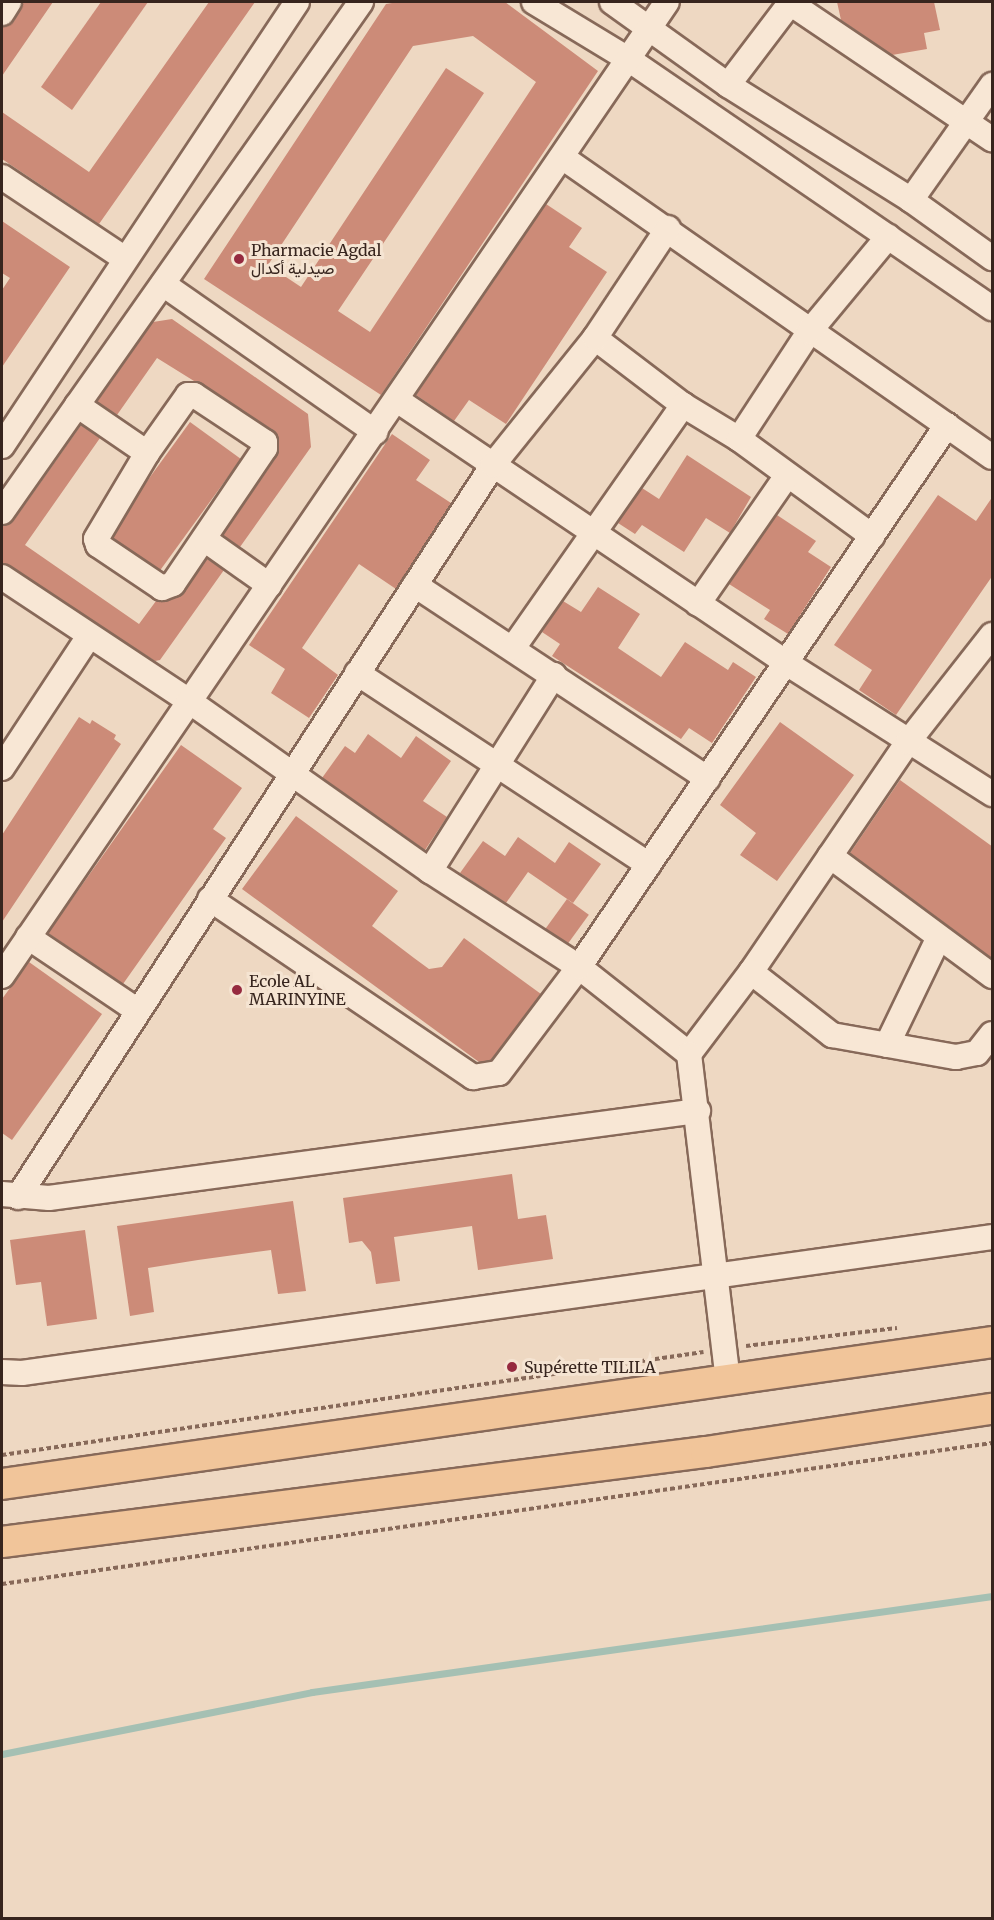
<!DOCTYPE html>
<meta charset="utf-8">
<style>
body{margin:0}
#map{position:relative;width:994px;height:1920px;overflow:hidden;background:#eed8c2;font-family:Merriweather,Vazirmatn,serif}
div>[style]{position:absolute}
.stream>*{height:7px;margin:-3.5px;padding:0 3.5px;transform-origin:3.5px;border-radius:3.5px;background:#a5c0b3}
.building>*{inset:0;background:#cc8b78;transform-origin:0 0}
.path>*{height:4px;margin-top:-2px;transform-origin:0;background:repeating-linear-gradient(90deg,#876959 0 4.5px,transparent 0 7.5px)}
.roads{filter:drop-shadow(2px 0 #876959) drop-shadow(-2px 0 #876959) drop-shadow(0 2px #876959) drop-shadow(0 -2px #876959)}
.minor>*{height:24px;margin:-12px;padding:0 12px;transform-origin:12px;border-radius:12px;background:#f8e7d5}
.major>*{height:30px;margin:-15px;padding:0 15px;transform-origin:15px;border-radius:15px;background:#f1c59a}
.dots>*{width:16px;height:16px;translate:-50% -50%;box-sizing:border-box;border:3px solid #f5e4d2;border-radius:50%}
span{translate:-50% -50%;white-space:nowrap;text-align:center;line-height:1.15;-webkit-text-stroke:6px #f5e4d2;paint-order:stroke}
.poi-label{font-size:16px;color:#37251e}
.left{translate:0 -50%;text-align:left}
.frame{position:absolute;inset:0;border:3px solid #37251e;pointer-events:none}
</style>
<div id="map">
<div class="stream">
<div style="left:2px;top:1754px;width:316px;rotate:-11.3deg"></div>
<div style="left:312px;top:1692px;width:687px;rotate:-8.04deg"></div>
</div>
<div class="building">
<div style="clip-path:polygon(23px 2px,53px 2px,2px 76px,2px 27px,14px 21px)"></div>
<div style="clip-path:polygon(101px 2px,148px 2px,72px 110px,41px 87px)"></div>
<div style="clip-path:polygon(209px 2px,255px 2px,99px 224px,2px 159px,2px 112px,89px 172px)"></div>
<div style="clip-path:polygon(evenodd,398px 2px,505px 2px,598px 71px,381px 395px,204px 279px,386px 4px,398px 2px,473px 36px,536px 82px,370px 332px,338px 311px,484px 93px,446px 68px,301px 287px,268px 265px,413px 46px,473px 36px)"></div>
<div style="clip-path:polygon(837px 2px,934px 2px,940px 30px,924px 33px,927px 49px,892px 55px,841px 20px)"></div>
<div style="clip-path:polygon(546px 204px,582px 228px,569px 247px,607px 272px,506px 424px,469px 400px,454px 421px,416px 395px)"></div>
<div style="clip-path:polygon(2px 221px,70px 267px,2px 367px,2px 290px,10px 278px,2px 273px)"></div>
<div style="clip-path:polygon(172px 319px,308px 414px,311px 447px,240px 547px,223px 535px,277px 456px,279px 441px,273px 430px,157px 358px,117px 415px,97px 402px,153px 322px)"></div>
<div style="left:190px;top:422px;width:63px;height:139px;rotate:36deg"></div>
<div style="clip-path:polygon(81px 425px,100px 438px,25px 545px,139px 624px,156px 601px,167px 601px,184px 592px,207px 559px,224px 570px,160px 660px,155px 661px,2px 563px,2px 526px,14px 520px)"></div>
<div style="clip-path:polygon(392px 434px,430px 460px,416px 480px,451px 503px,396px 589px,359px 564px,302px 648px,338px 675px,309px 718px,271px 693px,285px 669px,249px 645px)"></div>
<div style="clip-path:polygon(687px 455px,751px 497px,730px 533px,706px 518px,684px 552px,642px 525px,635px 534px,618px 523px,642px 488px,659px 499px)"></div>
<div style="clip-path:polygon(938px 495px,976px 521px,993px 496px,993px 575px,896px 715px,859px 690px,872px 670px,834px 645px)"></div>
<div style="clip-path:polygon(777px 515px,816px 541px,808px 552px,831px 567px,788px 634px,764px 619px,770px 610px,729px 584px)"></div>
<div style="clip-path:polygon(598px 587px,640px 614px,618px 648px,661px 677px,685px 642px,728px 670px,733px 662px,756px 677px,712px 743px,689px 728px,681px 739px,552px 656px,560px 644px,542px 632px,563px 601px,581px 612px)"></div>
<div style="clip-path:polygon(79px 717px,90px 724px,92px 720px,116px 735px,114px 739px,121px 744px,2px 922px,2px 835px)"></div>
<div style="clip-path:polygon(780px 722px,854px 775px,777px 881px,740px 855px,756px 833px,720px 805px)"></div>
<div style="clip-path:polygon(368px 734px,401px 758px,416px 736px,451px 761px,423px 801px,447px 817px,425px 850px,322px 778px,345px 746px,355px 753px)"></div>
<div style="clip-path:polygon(181px 745px,242px 788px,213px 829px,226px 838px,123px 984px,48px 933px)"></div>
<div style="clip-path:polygon(900px 780px,993px 847px,993px 959px,850px 853px)"></div>
<div style="clip-path:polygon(296px 816px,398px 891px,372px 926px,414px 958px,429px 969px,442px 967px,464px 938px,541px 994px,491px 1060px,479px 1062px,242px 889px)"></div>
<div style="clip-path:polygon(518px 837px,555px 863px,569px 842px,601px 864px,573px 903px,528px 872px,506px 903px,460px 873px,483px 841px,505px 856px)"></div>
<div style="left:567px;top:899px;width:27px;height:37px;rotate:36deg"></div>
<div style="clip-path:polygon(29px 962px,102px 1014px,12px 1140px,2px 1133px,2px 999px)"></div>
<div style="clip-path:polygon(512px 1174px,518px 1219px,546px 1215px,553px 1259px,478px 1270px,472px 1226px,394px 1237px,400px 1281px,376px 1284px,371px 1252px,362px 1241px,349px 1243px,343px 1198px)"></div>
<div style="clip-path:polygon(293px 1201px,306px 1291px,278px 1294px,271px 1250px,198px 1260px,148px 1268px,154px 1312px,130px 1316px,117px 1226px)"></div>
<div style="clip-path:polygon(85px 1230px,97px 1319px,47px 1326px,41px 1282px,16px 1285px,10px 1240px)"></div>
</div>
<div class="path">
<div style="left:746px;top:1346px;width:152px;rotate:-6.8deg"></div>
<div style="left:2px;top:1455px;width:709px;rotate:-8.36deg"></div>
<div style="left:2px;top:1584px;width:1000px;rotate:-8.11deg"></div>
</div>
<div class="roads">
<div class="minor">
<div style="left:534px;top:2px;width:110px;rotate:31.2deg"></div>
<div style="left:628px;top:59px;width:441px;rotate:34.4deg"></div>
<div style="left:612px;top:2px;width:143px;rotate:35.6deg"></div>
<div style="left:728px;top:85px;width:216px;rotate:32.1deg"></div>
<div style="left:911px;top:200px;width:100px;rotate:35.6deg"></div>
<div style="left:790px;top:3px;width:244px;rotate:34deg"></div>
<div style="left:2px;top:13px;width:13px;rotate:-58deg"></div>
<div style="left:728px;top:85px;width:104px;rotate:-52.8deg"></div>
<div style="left:562px;top:157px;width:524px;rotate:34.9deg"></div>
<div style="left:2px;top:177px;width:146px;rotate:33.6deg"></div>
<div style="left:911px;top:200px;width:141px;rotate:-54.8deg"></div>
<div style="left:163px;top:284px;width:259px;rotate:34.9deg"></div>
<div style="left:595px;top:338px;width:111px;rotate:37.3deg"></div>
<div style="left:683px;top:405px;width:66px;rotate:31.3deg"></div>
<div style="left:739px;top:439px;width:165px;rotate:36.1deg"></div>
<div style="left:397px;top:400px;width:472px;rotate:34deg"></div>
<div style="left:788px;top:664px;width:242px;rotate:32.5deg"></div>
<div style="left:77px;top:405px;width:85px;rotate:34.4deg"></div>
<div style="left:147px;top:453px;width:71px;rotate:-54.7deg"></div>
<div style="left:188px;top:395px;width:6px"></div>
<div style="left:194px;top:395px;width:85px;rotate:33.5deg"></div>
<div style="left:265px;top:442px;width:6px;rotate:90deg"></div>
<div style="left:265px;top:448px;width:164px;rotate:124.1deg"></div>
<div style="left:173px;top:584px;width:12px;rotate:160deg"></div>
<div style="left:162px;top:588px;width:77px;rotate:-146.1deg"></div>
<div style="left:98px;top:545px;width:6px;rotate:-108deg"></div>
<div style="left:96px;top:539px;width:100px;rotate:-59.3deg"></div>
<div style="left:739px;top:439px;width:128px;rotate:-56.8deg"></div>
<div style="left:809px;top:332px;width:124px;rotate:-50.3deg"></div>
<div style="left:2px;top:446px;width:533px;rotate:-56.4deg"></div>
<div style="left:2px;top:512px;width:624px;rotate:-54.86deg"></div>
<div style="left:204px;top:539px;width:80px;rotate:35.3deg"></div>
<div style="left:2px;top:577px;width:224px;rotate:33.5deg"></div>
<div style="left:189px;top:701px;width:295px;rotate:35.2deg"></div>
<div style="left:430px;top:871px;width:177px;rotate:32.8deg"></div>
<div style="left:579px;top:967px;width:140px;rotate:38.3deg"></div>
<div style="left:689px;top:1054px;width:103px;rotate:-52.9deg"></div>
<div style="left:751px;top:972px;width:278px;rotate:-55.7deg"></div>
<div style="left:908px;top:742px;width:136px;rotate:-51.9deg"></div>
<div style="left:415px;top:585px;width:351px;rotate:33.5deg"></div>
<div style="left:698px;top:604px;width:155px;rotate:-55.3deg"></div>
<div style="left:513px;top:648px;width:297px;rotate:-55deg"></div>
<div style="left:357px;top:673px;width:349px;rotate:33.3deg"></div>
<div style="left:2px;top:768px;width:158px;rotate:-56.6deg"></div>
<div style="left:830px;top:856px;width:202px;rotate:36.5deg"></div>
<div style="left:430px;top:871px;width:232px;rotate:-57.7deg"></div>
<div style="left:210px;top:899px;width:318px;rotate:34.1deg"></div>
<div style="left:473px;top:1077px;width:26px;rotate:-9deg"></div>
<div style="left:499px;top:1073px;width:133px;rotate:-53deg"></div>
<div style="left:579px;top:967px;width:655px;rotate:-55.82deg"></div>
<div style="left:28px;top:937px;width:133px;rotate:33.9deg"></div>
<div style="left:751px;top:972px;width:103px;rotate:37.9deg"></div>
<div style="left:832px;top:1035px;width:126px;rotate:10.1deg"></div>
<div style="left:956px;top:1057px;width:21px;rotate:-11deg"></div>
<div style="left:977px;top:1053px;width:24px;rotate:-52deg"></div>
<div style="left:2px;top:976px;width:1179px;rotate:-55.68deg"></div>
<div style="left:887px;top:1045px;width:118px;rotate:-64.3deg"></div>
<div style="left:689px;top:1054px;width:330px;rotate:83.2deg"></div>
<div style="left:2px;top:1194px;width:47px;rotate:4.9deg"></div>
<div style="left:49px;top:1198px;width:655px;rotate:-7.64deg"></div>
<div style="left:18px;top:1197px;width:873px;rotate:-57.02deg"></div>
<div style="left:493px;top:465px;width:163px;rotate:-51.2deg"></div>
<div style="left:595px;top:338px;width:132px;rotate:-56.4deg"></div>
<div style="left:2px;top:1372px;width:20px;rotate:3deg"></div>
<div style="left:22px;top:1373px;width:979px;rotate:-7.98deg"></div>
</div>
<div class="major">
<div style="left:2px;top:1484px;width:1000px;rotate:-8.16deg"></div>
<div style="left:2px;top:1542px;width:710px;rotate:-7.29deg"></div>
<div style="left:706px;top:1452px;width:289px;rotate:-8.6deg"></div>
</div>
</div>
<div class="dots">
<div style="left:239px;top:259px;background:#962a3f"></div>
<div style="left:237px;top:990px;background:#962a3f"></div>
<div style="left:512px;top:1367px;background:#962a3f"></div>
</div>
<div class="poi-label">
<span class="left" style="left:251px;top:259px">Pharmacie Agdal<br>صيدلية أكدال</span>
<span class="left" style="left:249px;top:990px">Ecole AL<br>MARINYINE</span>
<span class="left" style="left:524px;top:1367px">Supérette TILILA</span>
</div>
<div class="frame"></div>
</div>
